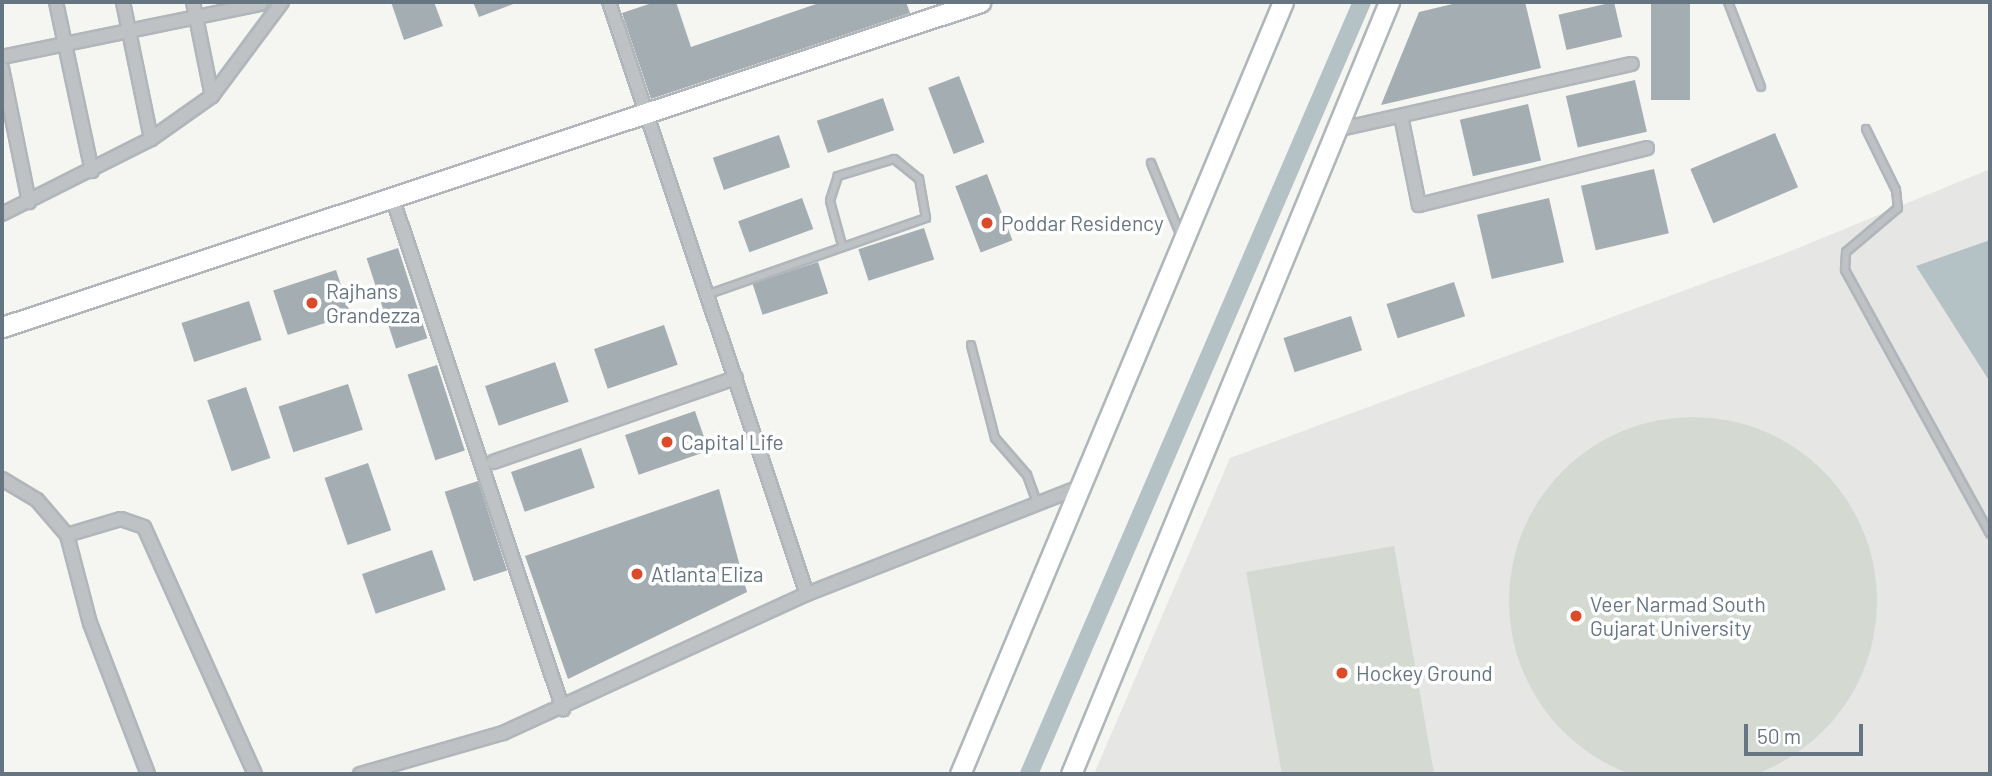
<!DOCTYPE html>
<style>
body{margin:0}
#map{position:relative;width:1992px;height:776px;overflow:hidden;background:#f5f5f1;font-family:Barlow,sans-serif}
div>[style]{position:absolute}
.built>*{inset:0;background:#e6e6e5}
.green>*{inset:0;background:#d4dad1;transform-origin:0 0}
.round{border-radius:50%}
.water>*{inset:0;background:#b5c2c5}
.canal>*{height:18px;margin:-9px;padding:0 9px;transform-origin:9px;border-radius:9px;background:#b5c2c5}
.building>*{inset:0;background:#a4adb2;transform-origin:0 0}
.roads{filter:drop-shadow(2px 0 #b0b6ba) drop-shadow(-2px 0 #b0b6ba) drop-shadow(0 2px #b0b6ba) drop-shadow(0 -2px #b0b6ba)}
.lane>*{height:6px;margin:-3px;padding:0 3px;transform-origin:3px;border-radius:3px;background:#bec2c5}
.street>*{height:12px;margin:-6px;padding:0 6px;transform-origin:6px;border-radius:6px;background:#bec2c5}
.secondary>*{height:19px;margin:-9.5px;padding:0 9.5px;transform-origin:9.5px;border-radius:9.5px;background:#fff}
.dots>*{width:19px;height:19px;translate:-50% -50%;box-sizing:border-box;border:4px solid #fff;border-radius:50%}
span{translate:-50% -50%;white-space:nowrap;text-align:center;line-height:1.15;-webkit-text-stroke:7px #fff;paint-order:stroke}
.poi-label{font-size:21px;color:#657682}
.left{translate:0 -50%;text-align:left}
.frame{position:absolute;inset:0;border:4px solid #657682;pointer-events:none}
.scale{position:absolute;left:1744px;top:724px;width:119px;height:32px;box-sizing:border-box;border:4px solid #657682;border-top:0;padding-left:9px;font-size:21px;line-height:24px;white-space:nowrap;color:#657682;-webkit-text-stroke:5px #fff;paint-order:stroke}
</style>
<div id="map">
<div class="built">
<div style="clip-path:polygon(1990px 169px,1990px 774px,1094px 774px,1230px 458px,1786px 253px)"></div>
</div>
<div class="green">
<div class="round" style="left:1509px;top:417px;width:368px;height:368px"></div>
<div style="left:1394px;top:546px;width:232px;height:150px;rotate:80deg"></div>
</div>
<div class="water">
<div style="clip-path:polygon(1990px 240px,1990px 382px,1916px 266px)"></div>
</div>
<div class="canal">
<div style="left:1029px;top:774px;width:841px;rotate:-66.67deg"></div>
</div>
<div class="building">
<div style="clip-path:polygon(391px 2px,434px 2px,443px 26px,404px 40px)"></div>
<div style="clip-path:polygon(473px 2px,516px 2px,516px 3px,479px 17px)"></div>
<div style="clip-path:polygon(655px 2px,676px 2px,691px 47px,822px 2px,906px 2px,910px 13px,651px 99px,622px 13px)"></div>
<div style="clip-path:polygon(1461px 2px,1525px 2px,1541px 68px,1381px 105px,1419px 12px)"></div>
<div style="left:1614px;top:2px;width:36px;height:57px;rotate:77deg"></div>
<div style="left:1651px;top:2px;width:39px;height:98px"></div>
<div style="left:959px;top:76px;width:71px;height:33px;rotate:69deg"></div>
<div style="left:1635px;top:80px;width:53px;height:71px;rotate:77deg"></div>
<div style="left:883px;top:98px;width:34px;height:70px;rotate:71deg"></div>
<div style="left:1528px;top:104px;width:58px;height:70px;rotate:77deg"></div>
<div style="left:1775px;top:133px;width:59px;height:92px;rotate:67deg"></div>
<div style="left:779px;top:135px;width:34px;height:70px;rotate:71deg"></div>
<div style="left:1654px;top:169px;width:66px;height:75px;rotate:77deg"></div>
<div style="left:987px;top:174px;width:71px;height:34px;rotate:69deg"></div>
<div style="left:802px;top:198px;width:33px;height:68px;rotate:70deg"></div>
<div style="left:1549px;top:198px;width:66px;height:74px;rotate:77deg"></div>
<div style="left:924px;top:228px;width:33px;height:69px;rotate:72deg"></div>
<div style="left:398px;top:248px;width:95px;height:33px;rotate:72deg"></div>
<div style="left:818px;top:262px;width:33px;height:69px;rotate:72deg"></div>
<div style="left:336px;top:270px;width:47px;height:66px;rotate:72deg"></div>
<div style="left:1454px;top:282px;width:36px;height:71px;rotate:72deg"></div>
<div style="left:249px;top:301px;width:41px;height:71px;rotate:72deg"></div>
<div style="left:1351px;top:316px;width:36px;height:71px;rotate:72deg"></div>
<div style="left:664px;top:325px;width:42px;height:74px;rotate:71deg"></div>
<div style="left:555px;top:362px;width:42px;height:74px;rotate:71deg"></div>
<div style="left:437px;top:365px;width:90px;height:31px;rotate:72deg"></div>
<div style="left:348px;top:384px;width:48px;height:73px;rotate:72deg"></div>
<div style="left:246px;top:387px;width:75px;height:41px;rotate:71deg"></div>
<div style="left:695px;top:411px;width:42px;height:74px;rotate:71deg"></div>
<div style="left:581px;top:448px;width:42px;height:74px;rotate:71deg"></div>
<div style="left:368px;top:463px;width:71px;height:46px;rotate:71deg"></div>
<div style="left:478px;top:481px;width:94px;height:35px;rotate:72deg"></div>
<div style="clip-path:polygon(719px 489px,747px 592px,568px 679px,525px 556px)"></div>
<div style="left:432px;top:550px;width:42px;height:74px;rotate:71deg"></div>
</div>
<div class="roads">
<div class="lane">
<div style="left:1728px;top:2px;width:91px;rotate:68.8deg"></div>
<div style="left:1866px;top:129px;width:68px;rotate:63.8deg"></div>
<div style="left:1896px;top:190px;width:18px;rotate:84deg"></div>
<div style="left:1898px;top:208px;width:68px;rotate:139.8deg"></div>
<div style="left:1846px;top:252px;width:18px;rotate:93deg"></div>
<div style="left:1845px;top:270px;width:301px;rotate:61.2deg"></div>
<div style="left:1151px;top:163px;width:79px;rotate:67.7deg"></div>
<div style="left:709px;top:294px;width:230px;rotate:-19.3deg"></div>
<div style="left:926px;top:218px;width:40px;rotate:-100deg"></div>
<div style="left:919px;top:179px;width:32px;rotate:-141deg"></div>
<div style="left:894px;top:159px;width:59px;rotate:163.1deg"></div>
<div style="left:838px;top:176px;width:26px;rotate:108deg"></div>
<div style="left:830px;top:201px;width:46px;rotate:74.7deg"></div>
<div style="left:971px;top:345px;width:96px;rotate:75.5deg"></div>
<div style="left:995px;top:438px;width:49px;rotate:49.1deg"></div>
<div style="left:1027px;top:475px;width:29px;rotate:70deg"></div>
</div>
<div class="street">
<div style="left:56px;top:2px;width:173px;rotate:78deg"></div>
<div style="left:123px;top:2px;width:140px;rotate:78.4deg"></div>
<div style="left:193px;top:2px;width:96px;rotate:78.6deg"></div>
<div style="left:609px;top:2px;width:624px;rotate:71.51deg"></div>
<div style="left:2px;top:57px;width:264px;rotate:-11.6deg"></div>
<div style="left:2px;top:68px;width:137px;rotate:78.6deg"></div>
<div style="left:1401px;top:116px;width:91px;rotate:78.6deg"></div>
<div style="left:1419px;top:205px;width:235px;rotate:-14deg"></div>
<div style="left:1336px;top:130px;width:303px;rotate:-12.6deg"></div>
<div style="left:393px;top:200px;width:537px;rotate:71.53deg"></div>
<div style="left:2px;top:214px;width:167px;rotate:-26.7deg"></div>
<div style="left:151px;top:139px;width:75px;rotate:-35.2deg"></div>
<div style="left:212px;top:96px;width:117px;rotate:-53.3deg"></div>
<div style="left:493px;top:462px;width:257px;rotate:-19.1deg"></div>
<div style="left:2px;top:479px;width:41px;rotate:31deg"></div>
<div style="left:37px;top:500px;width:46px;rotate:49.4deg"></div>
<div style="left:67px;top:535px;width:91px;rotate:75.4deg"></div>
<div style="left:90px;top:623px;width:162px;rotate:69deg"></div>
<div style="left:67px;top:535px;width:56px;rotate:-16.5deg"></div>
<div style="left:121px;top:519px;width:24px;rotate:19deg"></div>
<div style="left:144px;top:527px;width:271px;rotate:65.8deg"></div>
<div style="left:360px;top:774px;width:149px;rotate:-16deg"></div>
<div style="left:503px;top:733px;width:334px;rotate:-24.6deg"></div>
<div style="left:807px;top:594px;width:293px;rotate:-21.4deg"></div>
</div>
<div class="secondary">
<div style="left:2px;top:327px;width:1031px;rotate:-18.38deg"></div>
<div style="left:960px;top:774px;width:837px;rotate:-67.3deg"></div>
<div style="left:1071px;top:774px;width:835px;rotate:-67.61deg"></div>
</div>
</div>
<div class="dots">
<div style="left:987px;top:223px;background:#dd4a29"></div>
<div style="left:312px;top:303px;background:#dd4a29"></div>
<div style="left:667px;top:442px;background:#dd4a29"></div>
<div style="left:637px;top:574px;background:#dd4a29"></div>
<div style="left:1576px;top:616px;background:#dd4a29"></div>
<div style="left:1342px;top:673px;background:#dd4a29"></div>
</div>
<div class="poi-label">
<span class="left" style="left:1001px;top:223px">Poddar Residency</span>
<span class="left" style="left:326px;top:303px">Rajhans<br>Grandezza</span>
<span class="left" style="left:681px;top:442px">Capital Life</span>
<span class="left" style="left:651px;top:574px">Atlanta Eliza</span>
<span class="left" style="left:1590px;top:616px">Veer Narmad South<br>Gujarat University</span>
<span class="left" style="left:1356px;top:673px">Hockey Ground</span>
</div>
<div class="frame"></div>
<div class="scale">50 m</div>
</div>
